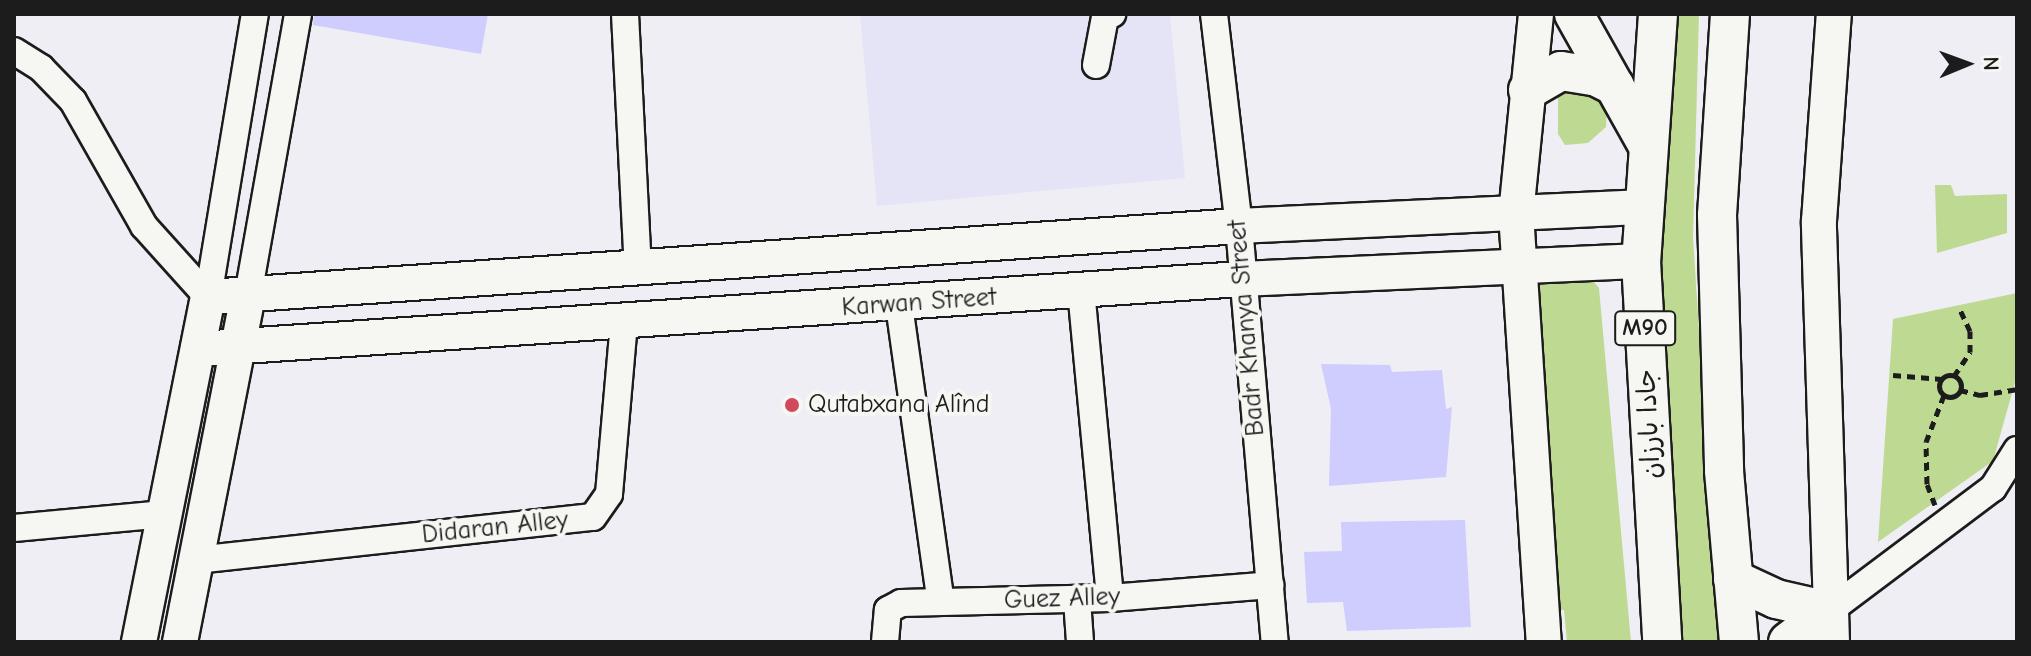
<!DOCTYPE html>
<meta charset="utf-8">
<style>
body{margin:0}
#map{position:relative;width:2031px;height:656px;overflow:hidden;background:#eeeef4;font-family:"Comic Neue","Playpen Sans Arabic",sans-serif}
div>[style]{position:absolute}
.built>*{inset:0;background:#e5e4f7}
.green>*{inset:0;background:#beda92}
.building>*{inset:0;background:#cfccfe}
.path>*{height:5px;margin-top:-2.5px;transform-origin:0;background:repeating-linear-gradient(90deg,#1c1c1c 0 8px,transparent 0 14px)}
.path>.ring{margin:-2.5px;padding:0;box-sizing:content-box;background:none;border:5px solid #1c1c1c;border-radius:50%}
.roads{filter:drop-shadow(2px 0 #1c1c1c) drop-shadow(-2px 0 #1c1c1c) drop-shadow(0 2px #1c1c1c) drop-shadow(0 -2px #1c1c1c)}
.minor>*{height:26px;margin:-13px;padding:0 13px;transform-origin:13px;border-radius:13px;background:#f6f6f2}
.major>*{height:34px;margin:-17px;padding:0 17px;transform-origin:17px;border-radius:17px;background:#f6f6f2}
.highway>*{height:38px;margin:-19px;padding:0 19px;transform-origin:19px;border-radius:19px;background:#f6f6f2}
.dots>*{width:22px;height:22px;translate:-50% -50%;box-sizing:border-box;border:4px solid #f6f6f2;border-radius:50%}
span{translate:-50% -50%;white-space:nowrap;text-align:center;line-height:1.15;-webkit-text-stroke:8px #f6f6f2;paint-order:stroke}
.shield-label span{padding:2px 6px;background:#f6f6f2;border:2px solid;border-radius:6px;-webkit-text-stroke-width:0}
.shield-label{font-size:24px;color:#1c1c1c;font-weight:700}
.street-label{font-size:26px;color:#1c1c1c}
.poi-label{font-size:26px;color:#1c1c1c}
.left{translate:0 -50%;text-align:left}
.frame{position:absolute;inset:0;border:16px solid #1c1c1c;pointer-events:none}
.north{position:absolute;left:1927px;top:24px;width:80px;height:80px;-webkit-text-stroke:6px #f6f6f2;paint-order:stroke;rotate:89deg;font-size:22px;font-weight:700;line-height:32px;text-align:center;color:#1c1c1c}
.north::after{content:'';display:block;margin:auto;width:28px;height:36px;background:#1c1c1c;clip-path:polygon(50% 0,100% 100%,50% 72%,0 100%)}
</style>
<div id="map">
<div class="built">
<div style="clip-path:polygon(860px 14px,1170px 14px,1185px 178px,877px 206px)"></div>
</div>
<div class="green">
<div style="clip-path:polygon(1672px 14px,1699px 14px,1693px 237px,1719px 642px,1675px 642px,1663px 420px,1662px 200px)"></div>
<div style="clip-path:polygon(1558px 76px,1608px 85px,1606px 127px,1588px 143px,1565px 145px,1558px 134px)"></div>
<div style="clip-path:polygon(1935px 185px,1951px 185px,1955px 196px,2007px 194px,2007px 233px,1937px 253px)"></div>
<div style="clip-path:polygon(1533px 274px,1590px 277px,1599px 288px,1631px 642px,1567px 642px,1564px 610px,1549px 611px)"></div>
<div style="clip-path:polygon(2017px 293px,2017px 375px,1993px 461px,1878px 542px,1893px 319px)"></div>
</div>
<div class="building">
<div style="clip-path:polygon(314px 14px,488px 14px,481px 54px,313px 25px)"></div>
<div style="clip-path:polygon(1321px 364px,1390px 365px,1392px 372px,1442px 370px,1446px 409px,1452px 407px,1446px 477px,1329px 486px,1331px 409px)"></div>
<div style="clip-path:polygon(1465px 520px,1471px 627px,1347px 631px,1343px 602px,1307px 603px,1304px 552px,1342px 551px,1341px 522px)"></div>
</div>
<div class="path">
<div style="left:1893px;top:375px;width:49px;rotate:4.7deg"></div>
<div class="ring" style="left:1939px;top:375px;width:17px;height:17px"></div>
<div style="left:1954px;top:376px;width:29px;rotate:-56deg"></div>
<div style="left:1970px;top:352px;width:21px;rotate:-90deg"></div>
<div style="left:1970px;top:331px;width:23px;rotate:-115deg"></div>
<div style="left:1960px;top:390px;width:21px;rotate:14deg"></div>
<div style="left:1980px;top:395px;width:37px;rotate:-9deg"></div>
<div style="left:1935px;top:505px;width:22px;rotate:-111deg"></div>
<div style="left:1927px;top:484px;width:42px;rotate:-91.4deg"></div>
<div style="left:1926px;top:442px;width:50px;rotate:-69deg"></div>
</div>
<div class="roads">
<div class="minor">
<div style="left:625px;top:14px;width:254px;rotate:87.1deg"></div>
<div style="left:1214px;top:14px;width:213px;rotate:83.3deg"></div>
<div style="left:1239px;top:226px;width:418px;rotate:85.1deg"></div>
<div style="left:14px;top:51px;width:32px;rotate:32deg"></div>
<div style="left:41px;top:68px;width:46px;rotate:45.9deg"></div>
<div style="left:73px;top:101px;width:144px;rotate:60.4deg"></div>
<div style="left:144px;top:226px;width:96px;rotate:48deg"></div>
<div style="left:1096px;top:65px;width:49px;rotate:-79.4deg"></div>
<div style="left:1105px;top:17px;width:8px;rotate:-23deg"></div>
<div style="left:1081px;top:290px;width:309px;rotate:84.6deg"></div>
<div style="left:248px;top:295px;width:285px;rotate:-79.9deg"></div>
<div style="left:208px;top:297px;width:287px;rotate:-80.6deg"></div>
<div style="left:899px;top:305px;width:300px;rotate:82deg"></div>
<div style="left:14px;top:528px;width:151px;rotate:-5.3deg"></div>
<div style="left:196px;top:560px;width:399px;rotate:-6.2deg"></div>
<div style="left:593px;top:517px;width:28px;rotate:-55deg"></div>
<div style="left:609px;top:494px;width:173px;rotate:-85deg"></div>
<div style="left:1077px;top:600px;width:42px;rotate:85.9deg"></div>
<div style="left:1829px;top:611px;width:205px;rotate:-36.9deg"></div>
<div style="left:1993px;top:488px;width:45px;rotate:-57.7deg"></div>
<div style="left:885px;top:642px;width:32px;rotate:-85deg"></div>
<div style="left:888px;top:610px;width:15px;rotate:-28deg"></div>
<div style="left:901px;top:603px;width:209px;rotate:-1.4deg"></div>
<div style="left:1110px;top:598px;width:161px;rotate:-4.6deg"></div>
</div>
<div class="major">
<div style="left:1536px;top:14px;width:200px;rotate:95.7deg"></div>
<div style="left:1516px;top:213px;width:430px;rotate:86.3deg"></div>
<div style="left:198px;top:349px;width:1046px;rotate:-3.84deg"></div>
<div style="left:1242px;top:279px;width:399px;rotate:-2.6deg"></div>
<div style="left:139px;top:642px;width:352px;rotate:-78.7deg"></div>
<div style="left:208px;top:297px;width:1033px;rotate:-3.94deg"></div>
<div style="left:1239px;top:226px;width:405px;rotate:-2.7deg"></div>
<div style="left:180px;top:642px;width:354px;rotate:-78.9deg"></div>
<div style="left:1832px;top:642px;width:421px;rotate:-91.8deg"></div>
<div style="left:1819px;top:221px;width:208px;rotate:-85.9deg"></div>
</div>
<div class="highway">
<div style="left:1574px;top:14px;width:151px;rotate:60.7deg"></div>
<div style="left:1658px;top:14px;width:248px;rotate:93.9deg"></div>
<div style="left:1641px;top:261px;width:382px;rotate:86.8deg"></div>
<div style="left:1730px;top:14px;width:201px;rotate:93.7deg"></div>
<div style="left:1717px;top:215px;width:256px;rotate:88.4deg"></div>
<div style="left:1724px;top:471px;width:172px;rotate:85deg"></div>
<div style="left:1528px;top:90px;width:38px;rotate:-30deg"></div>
<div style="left:1561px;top:71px;width:36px;rotate:9deg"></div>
<div style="left:1597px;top:77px;width:20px;rotate:27deg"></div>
<div style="left:1733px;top:579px;width:47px;rotate:24.9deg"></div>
<div style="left:1776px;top:599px;width:54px;rotate:12.8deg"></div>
<div style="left:1788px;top:642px;width:51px;rotate:-37.1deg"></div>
</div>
</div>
<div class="dots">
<div style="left:792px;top:405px;background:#d1495b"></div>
</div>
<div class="shield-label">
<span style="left:1645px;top:328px">M90</span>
</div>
<div class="street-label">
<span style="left:919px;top:303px;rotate:-4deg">Karwan Street</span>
<span style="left:1247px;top:328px;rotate:-95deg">Badr Khanya Street</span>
<span style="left:1650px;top:424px;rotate:-93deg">جادا بارزان</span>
<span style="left:495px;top:528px;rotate:-6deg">Didaran Alley</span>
<span style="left:1062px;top:599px;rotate:-2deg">Guez Alley</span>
</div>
<div class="poi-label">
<span class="left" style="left:808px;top:405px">Qutabxana Alînd</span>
</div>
<div class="frame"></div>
<div class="north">N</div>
</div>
